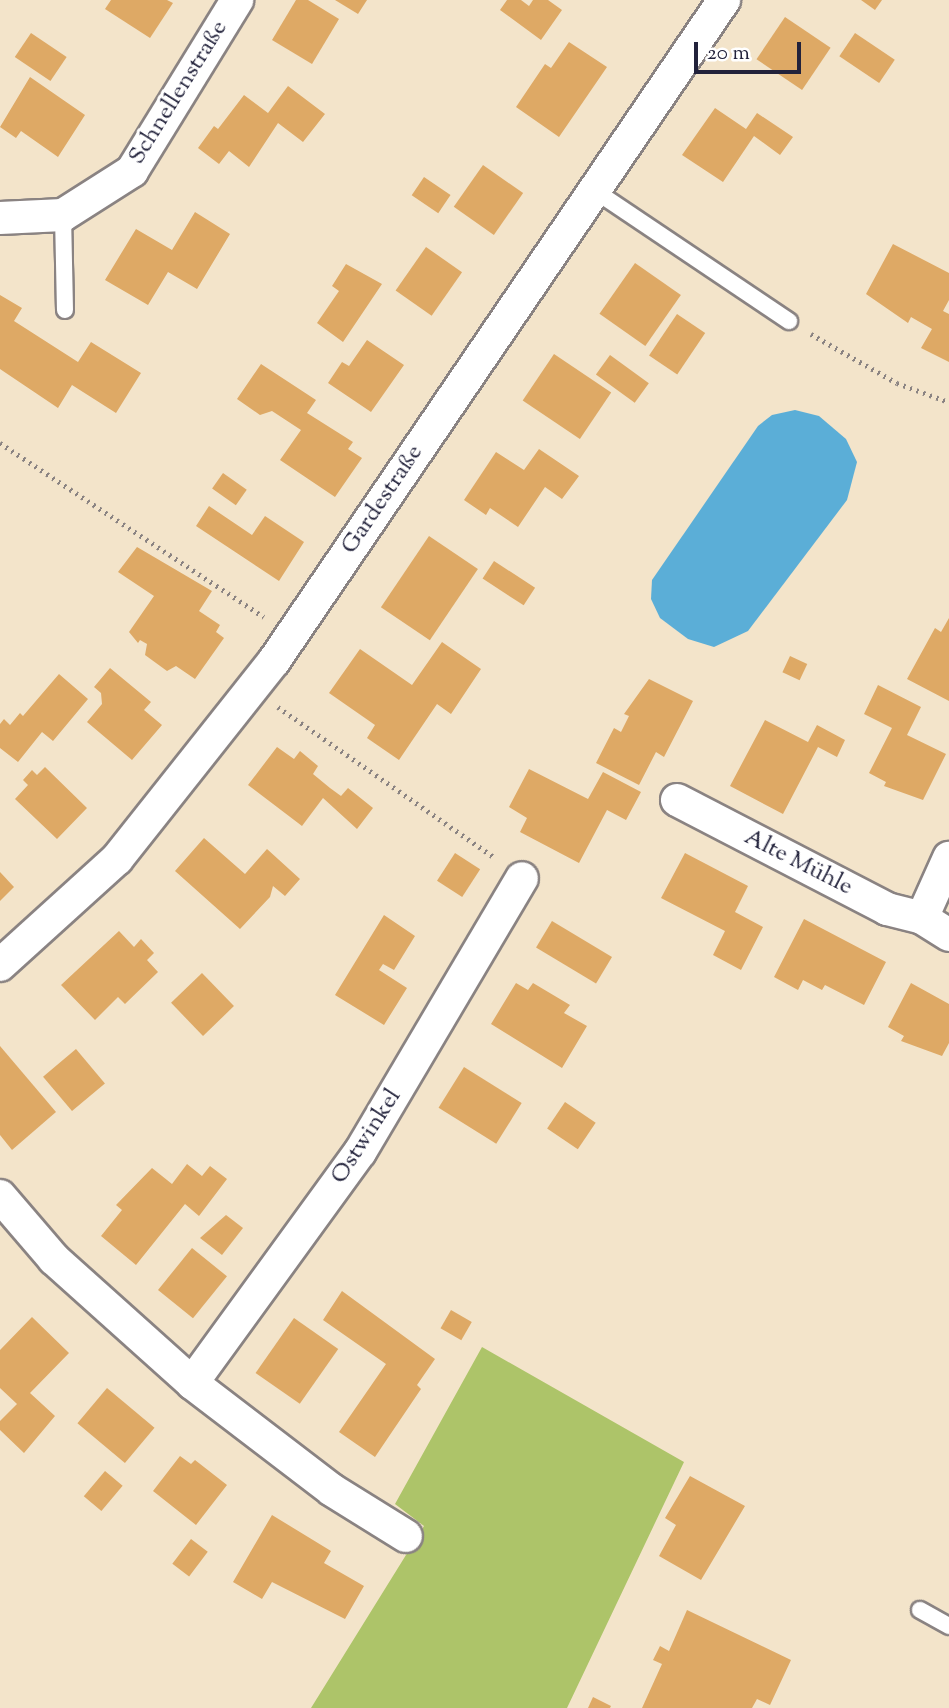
<!DOCTYPE html>
<meta charset="utf-8">
<style>
body{margin:0}
#map{position:relative;width:949px;height:1708px;overflow:hidden;background:#f3e4ca;font-family:"Sorts Mill Goudy",serif}
div>[style]{position:absolute}
.green>*{inset:0;background:#adc469}
.water>*{inset:0;background:#5baed7}
.building>*{inset:0;background:#dea965;transform-origin:0 0}
.path>*{height:4.5px;margin-top:-2.25px;transform-origin:0;background:repeating-linear-gradient(90deg,#8a8382 0 2px,transparent 0 7px)}
.roads{filter:drop-shadow(2px 0 #8a8382) drop-shadow(-2px 0 #8a8382) drop-shadow(0 2px #8a8382) drop-shadow(0 -2px #8a8382)}
.service>*{height:16px;margin:-8px;padding:0 8px;transform-origin:8px;border-radius:8px;background:#fff}
.minor>*{height:32px;margin:-16px;padding:0 16px;transform-origin:16px;border-radius:16px;background:#fff}
span{translate:-50% -50%;white-space:nowrap;text-align:center;line-height:1.15;-webkit-text-stroke:6px #fff;paint-order:stroke}
.street-label{font-size:24px;color:#22223b}
.scale{position:absolute;left:694px;top:42px;width:107px;height:32px;box-sizing:border-box;border:4px solid #22223b;border-top:0;padding-left:9px;font-size:21px;line-height:24px;white-space:nowrap;color:#22223b;-webkit-text-stroke:5px #fff;paint-order:stroke}
</style>
<div id="map">
<div class="green">
<div style="clip-path:polygon(482px 1347px,684px 1462px,567px 1708px,311px 1708px,424px 1526px,395px 1504px)"></div>
</div>
<div class="water">
<div style="clip-path:polygon(795px 410px,819px 416px,846px 439px,857px 462px,847px 500px,748px 631px,714px 647px,688px 639px,660px 618px,651px 599px,652px 580px,758px 426px,772px 415px)"></div>
</div>
<div class="building">
<div style="clip-path:polygon(111px 0,167px 0,173px 3px,150px 38px,105px 9px)"></div>
<div style="clip-path:polygon(296px 0,308px 0,339px 19px,312px 64px,272px 40px)"></div>
<div style="clip-path:polygon(335px 0,367px 0,358px 14px)"></div>
<div style="clip-path:polygon(507px 0,521px 0,529px 6px,533px 0,548px 0,562px 10px,541px 40px,500px 10px)"></div>
<div style="clip-path:polygon(861px 0,882px 0,875px 10px)"></div>
<div style="left:785px;top:17px;width:55px;height:51px;rotate:34deg"></div>
<div style="left:31px;top:33px;width:43px;height:29px;rotate:34deg"></div>
<div style="left:855px;top:33px;width:48px;height:28px;rotate:34deg"></div>
<div style="clip-path:polygon(569px 42px,607px 67px,559px 137px,516px 107px,545px 64px,551px 68px)"></div>
<div style="clip-path:polygon(30px 77px,85px 115px,58px 157px,21px 131px,16px 138px,0 127px)"></div>
<div style="clip-path:polygon(288px 86px,325px 114px,303px 142px,278px 123px,249px 167px,229px 151px,219px 164px,198px 148px,214px 126px,218px 129px,244px 95px,268px 113px)"></div>
<div style="clip-path:polygon(715px 108px,746px 129px,757px 113px,793px 137px,780px 155px,754px 136px,723px 182px,682px 155px)"></div>
<div style="left:483px;top:165px;width:49px;height:51px;rotate:35deg"></div>
<div style="left:424px;top:177px;width:32px;height:22px;rotate:34deg"></div>
<div style="clip-path:polygon(195px 212px,230px 234px,197px 289px,168px 272px,148px 305px,105px 280px,136px 229px,172px 250px)"></div>
<div style="clip-path:polygon(893px 244px,949px 273px,949px 300px,943px 311px,949px 314px,949px 362px,921px 348px,932px 329px,911px 317px,908px 323px,866px 294px)"></div>
<div style="left:426px;top:247px;width:44px;height:53px;rotate:35deg"></div>
<div style="left:635px;top:263px;width:56px;height:62px;rotate:35deg"></div>
<div style="clip-path:polygon(346px 264px,382px 284px,343px 342px,317px 323px,339px 291px,332px 286px)"></div>
<div style="clip-path:polygon(0 295px,22px 308px,14px 321px,78px 362px,91px 342px,141px 373px,116px 413px,72px 385px,58px 408px,0 369px)"></div>
<div style="left:677px;top:314px;width:34px;height:50px;rotate:34deg"></div>
<div style="clip-path:polygon(367px 340px,404px 365px,371px 412px,328px 383px,342px 362px,349px 366px)"></div>
<div style="left:554px;top:354px;width:69px;height:56px;rotate:34deg"></div>
<div style="left:610px;top:355px;width:48px;height:24px;rotate:36deg"></div>
<div style="clip-path:polygon(261px 364px,316px 400px,307px 413px,353px 442px,348px 449px,362px 458px,335px 497px,280px 460px,301px 430px,272px 411px,260px 415px,237px 399px)"></div>
<div style="clip-path:polygon(539px 449px,579px 476px,562px 499px,545px 487px,518px 527px,490px 508px,486px 515px,464px 500px,496px 452px,524px 470px)"></div>
<div style="left:223px;top:473px;width:29px;height:19px;rotate:35deg"></div>
<div style="clip-path:polygon(209px 506px,252px 535px,265px 516px,304px 542px,279px 581px,196px 526px)"></div>
<div style="left:429px;top:536px;width:59px;height:86px;rotate:34deg"></div>
<div style="clip-path:polygon(137px 547px,212px 591px,199px 611px,220px 625px,216px 632px,224px 638px,195px 679px,176px 666px,167px 671px,145px 655px,147px 644px,140px 640px,138px 643px,129px 632px,154px 596px,118px 572px)"></div>
<div style="left:494px;top:561px;width:49px;height:21px;rotate:33deg"></div>
<div style="clip-path:polygon(949px 618px,949px 701px,907px 679px,935px 628px,941px 632px)"></div>
<div style="clip-path:polygon(442px 642px,481px 669px,451px 714px,437px 704px,399px 760px,367px 738px,375px 725px,329px 693px,360px 649px,412px 685px)"></div>
<div style="left:790px;top:656px;width:19px;height:18px;rotate:25deg"></div>
<div style="clip-path:polygon(110px 668px,151px 702px,144px 710px,162px 725px,132px 760px,87px 722px,102px 704px,101px 693px,94px 687px)"></div>
<div style="clip-path:polygon(59px 674px,88px 699px,53px 741px,42px 732px,18px 762px,0 748px,0 724px,4px 719px,10px 725px,20px 713px,23px 716px)"></div>
<div style="clip-path:polygon(649px 679px,693px 701px,664px 757px,656px 752px,639px 785px,596px 763px,614px 728px,621px 732px,629px 716px,624px 714px)"></div>
<div style="clip-path:polygon(878px 685px,921px 707px,907px 735px,946px 754px,923px 800px,884px 786px,886px 782px,869px 773px,892px 728px,864px 714px)"></div>
<div style="clip-path:polygon(765px 720px,808px 742px,817px 725px,845px 740px,837px 757px,818px 747px,783px 814px,730px 786px)"></div>
<div style="clip-path:polygon(277px 747px,294px 759px,300px 751px,318px 766px,313px 774px,330px 788px,341px 796px,348px 788px,373px 808px,357px 829px,323px 798px,302px 826px,248px 785px)"></div>
<div style="clip-path:polygon(45px 767px,87px 808px,57px 839px,15px 799px,28px 785px,23px 780px,32px 770px,37px 775px)"></div>
<div style="clip-path:polygon(529px 769px,588px 799px,603px 772px,641px 792px,626px 820px,607px 810px,579px 863px,520px 832px,527px 818px,509px 807px)"></div>
<div style="clip-path:polygon(204px 838px,245px 874px,267px 849px,300px 879px,285px 896px,273px 886px,270px 897px,240px 929px,175px 871px)"></div>
<div style="left:455px;top:853px;width:30px;height:33px;rotate:33deg"></div>
<div style="clip-path:polygon(685px 853px,748px 886px,735px 912px,763px 927px,741px 970px,713px 955px,725px 931px,661px 898px)"></div>
<div style="clip-path:polygon(0 872px,14px 887px,0 901px)"></div>
<div style="clip-path:polygon(384px 915px,415px 936px,394px 970px,383px 964px,379px 970px,407px 988px,384px 1025px,335px 995px)"></div>
<div style="clip-path:polygon(804px 919px,886px 962px,864px 1005px,825px 985px,822px 990px,803px 980px,798px 990px,774px 977px)"></div>
<div style="left:552px;top:921px;width:70px;height:31px;rotate:31deg"></div>
<div style="clip-path:polygon(119px 931px,134px 947px,141px 939px,154px 953px,147px 960px,158px 972px,125px 1004px,118px 997px,95px 1020px,61px 985px)"></div>
<div style="left:202px;top:973px;width:46px;height:43px;rotate:46deg"></div>
<div style="clip-path:polygon(516px 983px,528px 990px,533px 983px,570px 1005px,564px 1013px,587px 1026px,562px 1068px,491px 1024px)"></div>
<div style="clip-path:polygon(911px 983px,949px 1004px,949px 1043px,942px 1056px,901px 1041px,904px 1036px,888px 1027px)"></div>
<div style="clip-path:polygon(0 1046px,56px 1112px,12px 1150px,0 1135px)"></div>
<div style="left:76px;top:1049px;width:45px;height:43px;rotate:50deg"></div>
<div style="left:464px;top:1067px;width:68px;height:48px;rotate:32deg"></div>
<div style="left:565px;top:1102px;width:37px;height:32px;rotate:34deg"></div>
<div style="clip-path:polygon(187px 1164px,202px 1176px,210px 1166px,227px 1179px,199px 1216px,185px 1204px,136px 1265px,101px 1236px,122px 1210px,116px 1205px,152px 1168px,172px 1184px)"></div>
<div style="clip-path:polygon(226px 1215px,243px 1228px,222px 1255px,200px 1238px)"></div>
<div style="left:192px;top:1248px;width:45px;height:54px;rotate:39deg"></div>
<div style="clip-path:polygon(342px 1291px,435px 1359px,417px 1385px,421px 1389px,375px 1457px,339px 1432px,386px 1364px,323px 1320px)"></div>
<div style="left:451px;top:1310px;width:24px;height:21px;rotate:30deg"></div>
<div style="clip-path:polygon(32px 1317px,69px 1353px,30px 1393px,55px 1416px,24px 1453px,0 1430px,0 1421px,17px 1404px,0 1388px,0 1350px)"></div>
<div style="left:294px;top:1318px;width:54px;height:67px;rotate:35deg"></div>
<div style="left:107px;top:1388px;width:62px;height:46px;rotate:40deg"></div>
<div style="clip-path:polygon(180px 1456px,191px 1464px,195px 1460px,227px 1485px,196px 1525px,153px 1491px)"></div>
<div style="left:105px;top:1471px;width:23px;height:33px;rotate:40deg"></div>
<div style="clip-path:polygon(690px 1476px,745px 1506px,701px 1580px,659px 1556px,676px 1525px,665px 1518px)"></div>
<div style="clip-path:polygon(272px 1515px,331px 1551px,324px 1563px,364px 1586px,345px 1619px,272px 1582px,262px 1599px,233px 1582px)"></div>
<div style="left:191px;top:1539px;width:21px;height:31px;rotate:37deg"></div>
<div style="clip-path:polygon(687px 1610px,791px 1660px,770px 1705px,757px 1699px,752px 1708px,642px 1708px,662px 1664px,653px 1660px,660px 1646px,669px 1651px)"></div>
<div style="clip-path:polygon(593px 1697px,611px 1706px,610px 1708px,588px 1708px)"></div>
</div>
<div class="path">
<div style="left:811px;top:334px;width:99px;rotate:29.7deg"></div>
<div style="left:897px;top:383px;width:55px;rotate:20.1deg"></div>
<div style="left:0;top:443px;width:316px;rotate:33.4deg"></div>
<div style="left:278px;top:707px;width:264px;rotate:34.8deg"></div>
</div>
<div class="roads">
<div class="service">
<div style="left:594px;top:190px;width:235px;rotate:33.9deg"></div>
<div style="left:63px;top:215px;width:95px;rotate:88.8deg"></div>
<div style="left:920px;top:1610px;width:33px;rotate:29deg"></div>
</div>
<div class="minor">
<div style="left:0;top:218px;width:63px;rotate:-2.7deg"></div>
<div style="left:63px;top:215px;width:82px;rotate:-32.5deg"></div>
<div style="left:132px;top:171px;width:201px;rotate:-58.4deg"></div>
<div style="left:677px;top:800px;width:237px;rotate:27.4deg"></div>
<div style="left:887px;top:909px;width:36px;rotate:14deg"></div>
<div style="left:922px;top:918px;width:32px;rotate:32deg"></div>
<div style="left:922px;top:918px;width:66px;rotate:-65.8deg"></div>
<div style="left:0;top:965px;width:158px;rotate:-42.2deg"></div>
<div style="left:117px;top:859px;width:253px;rotate:-51.6deg"></div>
<div style="left:274px;top:661px;width:800px;rotate:-55.75deg"></div>
<div style="left:0;top:1196px;width:83px;rotate:49.4deg"></div>
<div style="left:54px;top:1259px;width:186px;rotate:41.9deg"></div>
<div style="left:192px;top:1383px;width:176px;rotate:37.4deg"></div>
<div style="left:332px;top:1490px;width:87px;rotate:31.9deg"></div>
<div style="left:192px;top:1383px;width:286px;rotate:-54deg"></div>
<div style="left:360px;top:1152px;width:318px;rotate:-59.4deg"></div>
</div>
</div>
<div class="street-label">
<span style="left:179px;top:93px;rotate:-58deg">Schnellenstraße</span>
<span style="left:383px;top:500px;rotate:-56deg">Gardestraße</span>
<span style="left:798px;top:863px;rotate:27deg">Alte Mühle</span>
<span style="left:367px;top:1137px;rotate:-57deg">Ostwinkel</span>
</div>
<div class="scale">20 m</div>
</div>
